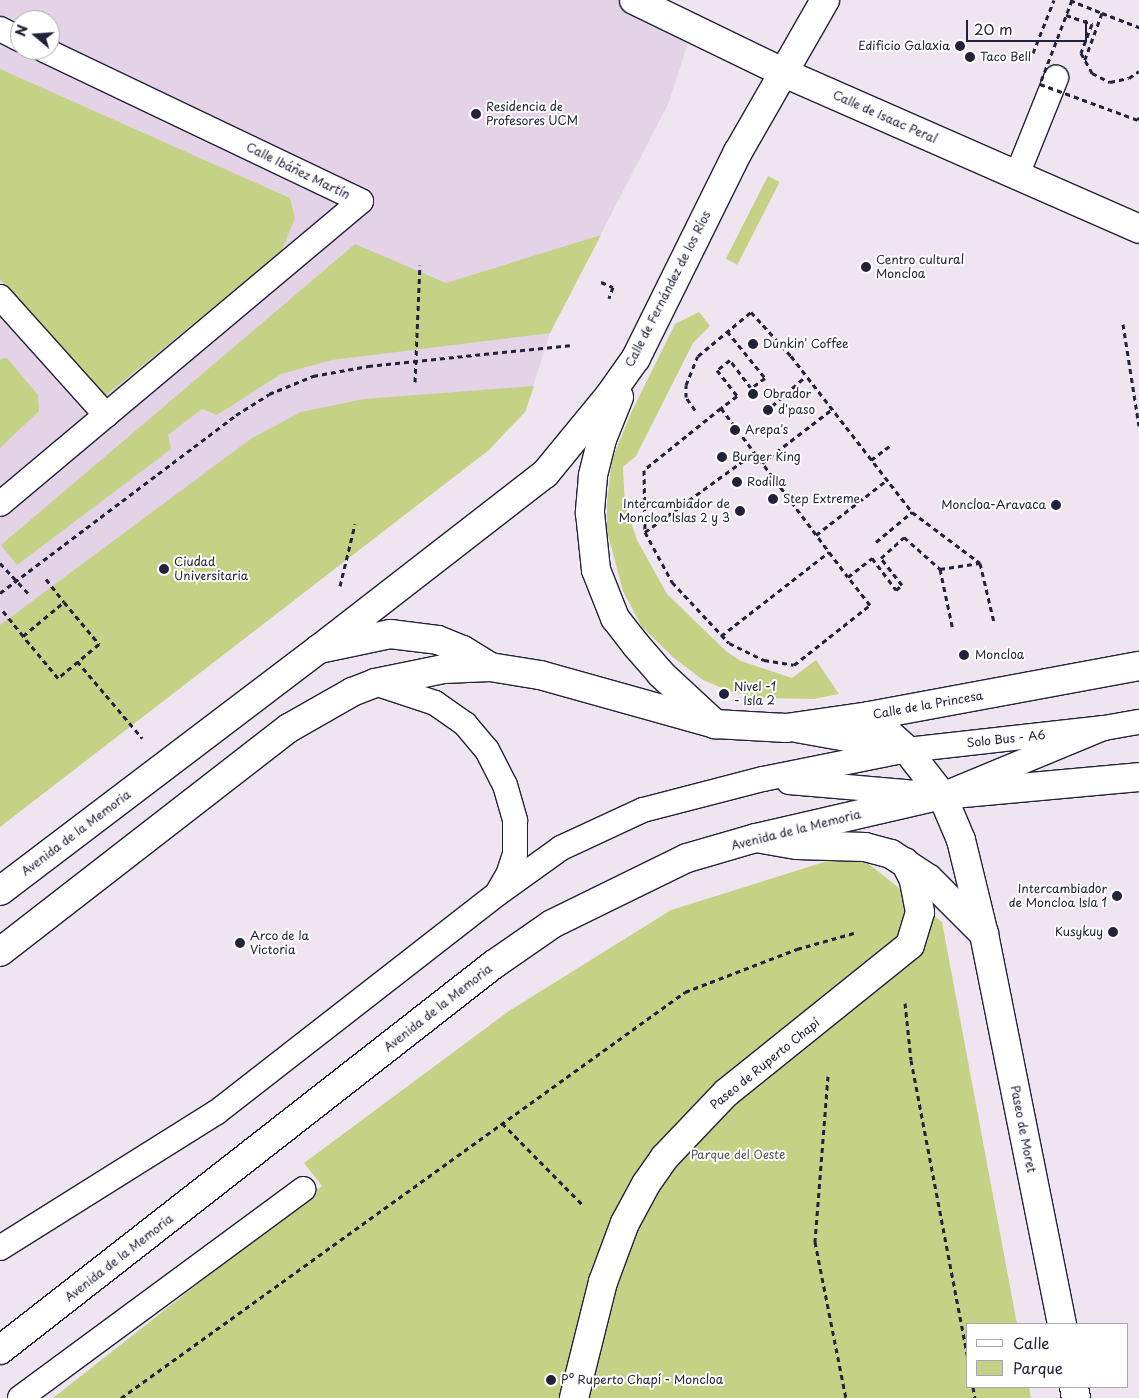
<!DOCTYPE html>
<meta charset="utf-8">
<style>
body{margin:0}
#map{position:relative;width:1139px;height:1398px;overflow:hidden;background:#efe5f1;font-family:"Playpen Sans",sans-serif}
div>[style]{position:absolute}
.built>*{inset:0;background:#e4d2e7}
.green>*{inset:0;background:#c5d286;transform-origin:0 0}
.path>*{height:3px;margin-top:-1.5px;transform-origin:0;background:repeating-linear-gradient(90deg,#22223b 0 5px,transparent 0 9px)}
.roads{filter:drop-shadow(1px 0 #22223b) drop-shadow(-1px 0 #22223b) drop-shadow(0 1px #22223b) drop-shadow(0 -1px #22223b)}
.service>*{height:24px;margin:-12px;padding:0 12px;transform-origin:12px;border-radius:12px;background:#fff}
.minor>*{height:28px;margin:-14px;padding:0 14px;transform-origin:14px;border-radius:14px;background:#fff}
.secondary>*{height:28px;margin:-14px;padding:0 14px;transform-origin:14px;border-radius:14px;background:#fff}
.primary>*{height:28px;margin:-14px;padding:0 14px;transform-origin:14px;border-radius:14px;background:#fff}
.trunk>*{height:28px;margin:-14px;padding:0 14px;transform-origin:14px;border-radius:14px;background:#fff}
.path-bridge>*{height:3px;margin-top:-1.5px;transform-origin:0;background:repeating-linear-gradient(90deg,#22223b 0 5px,transparent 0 9px)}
.dots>*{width:14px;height:14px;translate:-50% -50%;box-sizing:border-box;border:2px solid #fff;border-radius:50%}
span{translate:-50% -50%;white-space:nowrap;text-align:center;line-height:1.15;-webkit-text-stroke:4px #fff;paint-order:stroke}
.poi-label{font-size:12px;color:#22223b}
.right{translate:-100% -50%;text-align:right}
.left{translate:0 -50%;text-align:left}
.street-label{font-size:12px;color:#22223b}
.park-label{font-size:12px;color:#535752}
.legend{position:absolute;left:966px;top:1323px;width:162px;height:65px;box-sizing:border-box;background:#fff;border:1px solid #a7a7b1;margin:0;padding:6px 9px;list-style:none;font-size:15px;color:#22223b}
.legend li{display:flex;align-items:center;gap:10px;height:25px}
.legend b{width:25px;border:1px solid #a7a7b1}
.north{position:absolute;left:10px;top:10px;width:50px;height:50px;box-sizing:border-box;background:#fff;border:1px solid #a7a7b1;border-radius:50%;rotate:288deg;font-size:14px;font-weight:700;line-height:20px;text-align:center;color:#22223b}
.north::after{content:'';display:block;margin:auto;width:18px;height:22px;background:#22223b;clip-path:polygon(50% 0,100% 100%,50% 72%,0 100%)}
.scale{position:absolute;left:966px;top:20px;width:121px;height:22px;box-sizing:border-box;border:2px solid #22223b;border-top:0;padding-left:6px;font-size:15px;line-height:18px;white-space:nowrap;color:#22223b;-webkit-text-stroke:4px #fff;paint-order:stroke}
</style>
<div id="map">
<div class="built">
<div style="clip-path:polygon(evenodd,0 0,635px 0,693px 27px,669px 102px,550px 333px,525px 412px,0 827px,0 0,20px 20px,50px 20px,50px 50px,20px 50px,20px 20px)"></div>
</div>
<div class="green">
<div style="clip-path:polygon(0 69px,290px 198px,295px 218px,281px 252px,105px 396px,0 279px)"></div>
<div style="left:768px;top:176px;width:13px;height:93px;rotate:27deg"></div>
<div style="clip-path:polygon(601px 235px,550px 333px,332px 360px,281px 374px,217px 415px,202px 409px,168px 435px,171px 449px,17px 565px,1px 545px,355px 244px,446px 283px)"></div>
<div style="clip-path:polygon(699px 312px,710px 326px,693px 343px,636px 456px,623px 467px,625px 505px,637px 540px,667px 594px,727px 652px,741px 661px,792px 678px,816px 660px,839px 694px,814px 699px,759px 698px,729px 691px,703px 680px,674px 658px,642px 627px,623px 591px,607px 531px,607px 502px,612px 459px,632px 411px,675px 324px)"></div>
<div style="clip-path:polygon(3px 358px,7px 358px,38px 395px,39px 411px,0 448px,0 360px)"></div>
<div style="clip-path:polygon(534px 386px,525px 412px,489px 450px,0 827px,0 625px,252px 438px,301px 412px,364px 399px)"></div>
<div style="clip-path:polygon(834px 859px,865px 861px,942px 922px,1017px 1324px,968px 1324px,968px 1387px,1029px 1387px,1031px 1398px,53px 1398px,322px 1186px,304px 1163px,509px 1011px,671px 910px)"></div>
</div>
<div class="path">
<div style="left:1070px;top:0;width:35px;rotate:22deg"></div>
<div style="left:1102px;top:13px;width:52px;rotate:110.2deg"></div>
<div style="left:1102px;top:13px;width:40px;rotate:21deg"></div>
<div style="left:1033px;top:53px;width:57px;rotate:-68.4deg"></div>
<div style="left:601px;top:282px;width:13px;rotate:23deg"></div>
<div style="left:613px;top:287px;width:12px;rotate:110deg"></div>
<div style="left:1123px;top:324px;width:103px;rotate:81.1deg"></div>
<div style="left:727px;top:331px;width:60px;rotate:51deg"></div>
<div style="left:765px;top:378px;width:17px;rotate:144deg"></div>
<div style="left:751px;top:388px;width:35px;rotate:-127deg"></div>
<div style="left:730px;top:360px;width:16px;rotate:142deg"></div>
<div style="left:717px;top:370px;width:33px;rotate:52deg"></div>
<div style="left:737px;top:396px;width:20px;rotate:143deg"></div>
<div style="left:721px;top:408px;width:211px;rotate:53.1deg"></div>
<div style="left:848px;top:577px;width:31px;rotate:-38deg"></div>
<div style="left:872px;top:558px;width:40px;rotate:53deg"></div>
<div style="left:896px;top:590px;width:8px;rotate:-40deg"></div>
<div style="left:902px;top:585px;width:34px;rotate:-128deg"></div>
<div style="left:881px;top:558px;width:31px;rotate:-42deg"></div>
<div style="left:904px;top:537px;width:48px;rotate:41.6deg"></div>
<div style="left:940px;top:569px;width:40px;rotate:-8.5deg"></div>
<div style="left:415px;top:382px;width:117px;rotate:-87.6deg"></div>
<div style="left:772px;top:406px;width:44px;rotate:-41.3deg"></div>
<div style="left:721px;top:408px;width:99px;rotate:141.2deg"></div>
<div style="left:644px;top:470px;width:62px;rotate:89.1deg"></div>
<div style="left:645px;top:532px;width:57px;rotate:61.6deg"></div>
<div style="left:672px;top:582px;width:83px;rotate:46.9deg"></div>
<div style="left:729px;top:643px;width:39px;rotate:26deg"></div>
<div style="left:764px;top:660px;width:30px;rotate:9deg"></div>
<div style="left:794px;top:665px;width:97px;rotate:-38.3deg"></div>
<div style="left:870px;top:605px;width:36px;rotate:-128deg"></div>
<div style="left:695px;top:410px;width:16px;rotate:-125deg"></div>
<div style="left:686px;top:397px;width:12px;rotate:-90deg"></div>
<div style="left:686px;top:385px;width:31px;rotate:-68deg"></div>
<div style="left:698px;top:356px;width:69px;rotate:-39.7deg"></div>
<div style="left:751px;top:312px;width:59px;rotate:47.7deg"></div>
<div style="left:791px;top:356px;width:197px;rotate:52.2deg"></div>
<div style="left:912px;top:512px;width:85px;rotate:36.9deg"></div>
<div style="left:980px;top:563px;width:61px;rotate:76.7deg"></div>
<div style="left:871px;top:460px;width:25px;rotate:-37deg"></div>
<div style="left:762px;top:463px;width:87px;rotate:-37.5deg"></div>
<div style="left:645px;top:532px;width:135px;rotate:-35.9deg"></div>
<div style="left:816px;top:535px;width:90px;rotate:-37.8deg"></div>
<div style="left:876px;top:542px;width:47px;rotate:-39.8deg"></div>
<div style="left:0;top:563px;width:41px;rotate:47deg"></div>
<div style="left:940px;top:569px;width:62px;rotate:78deg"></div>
<div style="left:46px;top:579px;width:29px;rotate:52deg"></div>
<div style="left:340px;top:586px;width:64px;rotate:-76.4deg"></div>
<div style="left:0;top:593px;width:296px;rotate:-37deg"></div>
<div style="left:236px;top:415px;width:39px;rotate:-32deg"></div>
<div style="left:269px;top:394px;width:48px;rotate:-22.2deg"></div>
<div style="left:313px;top:376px;width:56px;rotate:-10.3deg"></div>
<div style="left:368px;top:366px;width:203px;rotate:-5.9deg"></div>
<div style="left:64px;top:602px;width:55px;rotate:50.2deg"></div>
<div style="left:99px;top:644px;width:53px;rotate:140.3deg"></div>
<div style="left:58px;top:678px;width:55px;rotate:-129.8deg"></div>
<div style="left:23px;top:636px;width:53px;rotate:-39.7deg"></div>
<div style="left:3px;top:611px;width:32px;rotate:51deg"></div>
<div style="left:721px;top:636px;width:137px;rotate:-37.9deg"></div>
<div style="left:77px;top:661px;width:101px;rotate:49.8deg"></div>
<div style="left:905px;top:1003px;width:57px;rotate:84deg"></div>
<div style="left:911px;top:1060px;width:303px;rotate:79.2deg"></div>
<div style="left:828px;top:1076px;width:167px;rotate:94.5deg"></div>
<div style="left:815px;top:1242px;width:159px;rotate:78.8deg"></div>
<div style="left:502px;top:1123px;width:115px;rotate:45.4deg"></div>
<div style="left:973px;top:1387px;width:11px;rotate:80deg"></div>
<div style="left:121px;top:1398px;width:695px;rotate:-35.75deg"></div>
<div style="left:685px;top:992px;width:120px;rotate:-21deg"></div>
<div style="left:797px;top:949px;width:59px;rotate:-15.7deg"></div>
</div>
<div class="roads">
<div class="service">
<div style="left:0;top:29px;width:22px;rotate:27deg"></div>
<div style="left:1017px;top:175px;width:105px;rotate:-68.1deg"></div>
<div style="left:0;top:297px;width:159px;rotate:48.1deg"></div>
<div style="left:0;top:504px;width:471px;rotate:-40deg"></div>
<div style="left:361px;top:201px;width:351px;rotate:-154.5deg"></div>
<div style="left:375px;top:683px;width:63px;rotate:18.4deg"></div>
<div style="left:435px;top:703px;width:37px;rotate:35deg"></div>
<div style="left:465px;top:724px;width:34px;rotate:50deg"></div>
<div style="left:487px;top:750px;width:39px;rotate:63deg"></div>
<div style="left:505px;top:785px;width:37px;rotate:74deg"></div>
<div style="left:515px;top:821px;width:33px;rotate:90deg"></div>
<div style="left:515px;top:854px;width:20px;rotate:108deg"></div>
<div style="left:509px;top:873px;width:20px;rotate:120deg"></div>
<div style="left:796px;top:730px;width:102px;rotate:10.2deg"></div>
<div style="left:789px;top:782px;width:154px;rotate:4.9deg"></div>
<div style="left:942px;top:795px;width:175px;rotate:-22.5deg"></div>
<div style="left:1104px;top:728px;width:36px;rotate:-10deg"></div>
<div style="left:0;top:1248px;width:256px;rotate:-32.1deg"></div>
<div style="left:217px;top:1112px;width:355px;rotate:-37.9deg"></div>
<div style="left:497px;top:894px;width:79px;rotate:-35.7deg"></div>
<div style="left:561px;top:848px;width:90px;rotate:-24.9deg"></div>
<div style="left:643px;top:810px;width:124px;rotate:-14.5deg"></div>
<div style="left:763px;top:779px;width:147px;rotate:-11.4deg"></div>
<div style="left:907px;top:750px;width:198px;rotate:-6.4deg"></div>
<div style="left:20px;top:1398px;width:352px;rotate:-36.4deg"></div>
</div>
<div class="minor">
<div style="left:634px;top:0;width:165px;rotate:25.9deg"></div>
<div style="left:782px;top:72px;width:390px;rotate:23.7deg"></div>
<div style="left:619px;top:397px;width:45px;rotate:112deg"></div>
<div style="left:602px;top:439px;width:38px;rotate:104deg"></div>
<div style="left:593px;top:476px;width:37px;rotate:95deg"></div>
<div style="left:590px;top:513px;width:57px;rotate:84deg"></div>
<div style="left:596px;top:570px;width:52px;rotate:68.4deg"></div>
<div style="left:615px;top:618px;width:34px;rotate:52deg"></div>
<div style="left:636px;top:645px;width:38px;rotate:49deg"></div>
<div style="left:661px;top:674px;width:74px;rotate:42.8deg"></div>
<div style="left:319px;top:649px;width:286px;rotate:-37.8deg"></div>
<div style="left:545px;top:474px;width:101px;rotate:-50.6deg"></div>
<div style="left:609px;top:396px;width:47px;rotate:-54.6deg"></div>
<div style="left:636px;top:358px;width:230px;rotate:-63.7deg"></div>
<div style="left:738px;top:152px;width:175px;rotate:-60.2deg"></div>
<div style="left:0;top:891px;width:400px;rotate:-37.2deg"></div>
<div style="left:319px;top:649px;width:73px;rotate:-11.9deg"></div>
<div style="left:390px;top:634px;width:48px;rotate:7.1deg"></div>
<div style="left:438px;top:640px;width:27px;rotate:22deg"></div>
<div style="left:463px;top:650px;width:32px;rotate:32deg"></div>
<div style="left:574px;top:1398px;width:120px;rotate:-76deg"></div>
<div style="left:603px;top:1282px;width:63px;rotate:-69.6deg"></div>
<div style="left:625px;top:1223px;width:44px;rotate:-61.7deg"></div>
<div style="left:646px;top:1184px;width:33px;rotate:-55deg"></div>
<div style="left:665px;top:1157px;width:88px;rotate:-46.4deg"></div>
<div style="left:726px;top:1093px;width:236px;rotate:-38.8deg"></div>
<div style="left:910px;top:945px;width:34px;rotate:-73deg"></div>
<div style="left:920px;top:912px;width:33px;rotate:-101deg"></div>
<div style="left:914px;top:880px;width:20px;rotate:-117deg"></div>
</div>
<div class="secondary">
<div style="left:869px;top:716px;width:51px;rotate:41.8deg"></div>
<div style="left:907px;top:750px;width:57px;rotate:52.1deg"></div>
<div style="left:942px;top:795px;width:49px;rotate:67.1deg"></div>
<div style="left:961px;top:840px;width:97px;rotate:76.3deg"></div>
<div style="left:984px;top:934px;width:398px;rotate:78.7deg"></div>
<div style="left:756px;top:838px;width:42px;rotate:9.7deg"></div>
<div style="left:797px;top:845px;width:68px;rotate:1.7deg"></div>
<div style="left:865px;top:847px;width:27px;rotate:15deg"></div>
<div style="left:891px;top:854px;width:45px;rotate:33.3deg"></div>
<div style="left:929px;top:879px;width:78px;rotate:45deg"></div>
<div style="left:1074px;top:1387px;width:11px;rotate:80deg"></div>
</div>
<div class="primary">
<div style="left:869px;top:716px;width:275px;rotate:-10.5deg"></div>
<div style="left:942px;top:795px;width:198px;rotate:-5.2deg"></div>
</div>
<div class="trunk">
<div style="left:0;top:952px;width:366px;rotate:-37.8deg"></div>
<div style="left:289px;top:728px;width:73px;rotate:-29.7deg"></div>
<div style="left:352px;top:692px;width:25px;rotate:-21deg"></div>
<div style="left:375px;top:683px;width:70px;rotate:-11.5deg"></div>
<div style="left:444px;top:669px;width:46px;rotate:-2.5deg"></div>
<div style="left:490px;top:667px;width:51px;rotate:9.1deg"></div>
<div style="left:540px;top:675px;width:182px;rotate:15.6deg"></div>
<div style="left:715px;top:724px;width:71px;rotate:3.2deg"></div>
<div style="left:786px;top:728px;width:84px;rotate:-8.2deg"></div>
<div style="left:0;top:1350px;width:626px;rotate:-37.99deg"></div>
<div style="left:493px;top:965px;width:72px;rotate:-34.8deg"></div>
<div style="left:552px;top:924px;width:150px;rotate:-26.1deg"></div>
<div style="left:687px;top:858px;width:72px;rotate:-16.2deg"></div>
<div style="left:756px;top:838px;width:191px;rotate:-13deg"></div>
</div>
</div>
<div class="path-bridge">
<div style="left:1072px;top:0;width:90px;rotate:110.9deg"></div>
<div style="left:1040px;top:84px;width:104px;rotate:20.2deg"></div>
<div style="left:1138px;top:120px;width:3px;rotate:-72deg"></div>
<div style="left:1066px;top:15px;width:28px;rotate:19deg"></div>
<div style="left:1092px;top:24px;width:31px;rotate:111deg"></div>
<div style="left:1081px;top:53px;width:23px;rotate:61deg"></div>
<div style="left:1092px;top:73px;width:20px;rotate:27deg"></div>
<div style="left:1110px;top:82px;width:19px;rotate:-12deg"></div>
<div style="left:1129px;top:78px;width:12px;rotate:-35deg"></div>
</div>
<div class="dots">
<div style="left:960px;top:46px;background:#22223b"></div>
<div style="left:970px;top:57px;background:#22223b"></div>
<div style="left:476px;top:114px;background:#22223b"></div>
<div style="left:866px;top:267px;background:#22223b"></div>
<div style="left:753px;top:344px;background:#22223b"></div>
<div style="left:753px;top:394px;background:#22223b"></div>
<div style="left:768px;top:410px;background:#22223b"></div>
<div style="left:735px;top:430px;background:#22223b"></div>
<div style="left:722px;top:457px;background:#22223b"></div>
<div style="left:737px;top:482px;background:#22223b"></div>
<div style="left:773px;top:499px;background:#22223b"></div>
<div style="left:1056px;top:505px;background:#22223b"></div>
<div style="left:740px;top:511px;background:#22223b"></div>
<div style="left:164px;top:569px;background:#22223b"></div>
<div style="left:964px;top:655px;background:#22223b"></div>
<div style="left:724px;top:694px;background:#22223b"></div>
<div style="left:1117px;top:896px;background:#22223b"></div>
<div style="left:1113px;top:932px;background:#22223b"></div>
<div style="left:240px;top:943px;background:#22223b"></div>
<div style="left:551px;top:1380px;background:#22223b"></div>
</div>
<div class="poi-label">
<span class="right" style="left:950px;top:46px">Edificio Galaxia</span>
<span class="left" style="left:980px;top:57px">Taco Bell</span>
<span class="left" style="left:486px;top:114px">Residencia de<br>Profesores UCM</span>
<span class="left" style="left:876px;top:267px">Centro cultural<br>Moncloa</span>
<span class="left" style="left:763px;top:344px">Dunkin' Coffee</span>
<span class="left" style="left:763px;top:394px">Obrador</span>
<span class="left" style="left:778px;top:410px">d'paso</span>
<span class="left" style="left:745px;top:430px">Arepa's</span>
<span class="left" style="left:732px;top:457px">Burger King</span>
<span class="left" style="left:747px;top:482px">Rodilla</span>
<span class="left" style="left:783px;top:499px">Step Extreme</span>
<span class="right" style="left:730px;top:511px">Intercambiador de<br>Moncloa Islas 2 y 3</span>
<span class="right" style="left:1046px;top:505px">Moncloa-Aravaca</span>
<span class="left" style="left:174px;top:569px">Ciudad<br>Universitaria</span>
<span class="left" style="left:975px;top:655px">Moncloa</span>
<span class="left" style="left:734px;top:694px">Nivel -1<br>- Isla 2</span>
<span class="right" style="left:1107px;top:896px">Intercambiador<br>de Moncloa Isla 1</span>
<span class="right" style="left:1103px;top:932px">Kusykuy</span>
<span class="left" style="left:250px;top:943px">Arco de la<br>Victoria</span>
<span class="left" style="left:561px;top:1380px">Pº Ruperto Chapí - Moncloa</span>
</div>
<div class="street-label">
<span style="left:885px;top:117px;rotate:24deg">Calle de Isaac Peral</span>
<span style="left:298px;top:171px;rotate:26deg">Calle Ibáñez Martín</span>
<span style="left:668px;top:289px;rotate:-63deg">Calle de Fernández de los Ríos</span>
<span style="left:928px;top:705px;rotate:-10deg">Calle de la Princesa</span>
<span style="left:1006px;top:739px;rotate:-6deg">Solo Bus - A6</span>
<span style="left:796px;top:830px;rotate:-14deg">Avenida de la Memoria</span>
<span style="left:76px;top:833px;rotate:-37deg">Avenida de la Memoria</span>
<span style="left:438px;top:1008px;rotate:-38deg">Avenida de la Memoria</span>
<span style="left:765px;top:1064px;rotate:-39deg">Paseo de Ruperto Chapí</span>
<span style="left:1023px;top:1129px;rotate:79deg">Paseo de Moret</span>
<span style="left:119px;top:1258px;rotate:-38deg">Avenida de la Memoria</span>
</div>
<div class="park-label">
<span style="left:738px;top:1155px">Parque del Oeste</span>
</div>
<ul class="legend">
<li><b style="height:6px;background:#fff"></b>Calle</li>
<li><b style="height:14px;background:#c5d286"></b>Parque</li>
</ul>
<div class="north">N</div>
<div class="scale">20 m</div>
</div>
